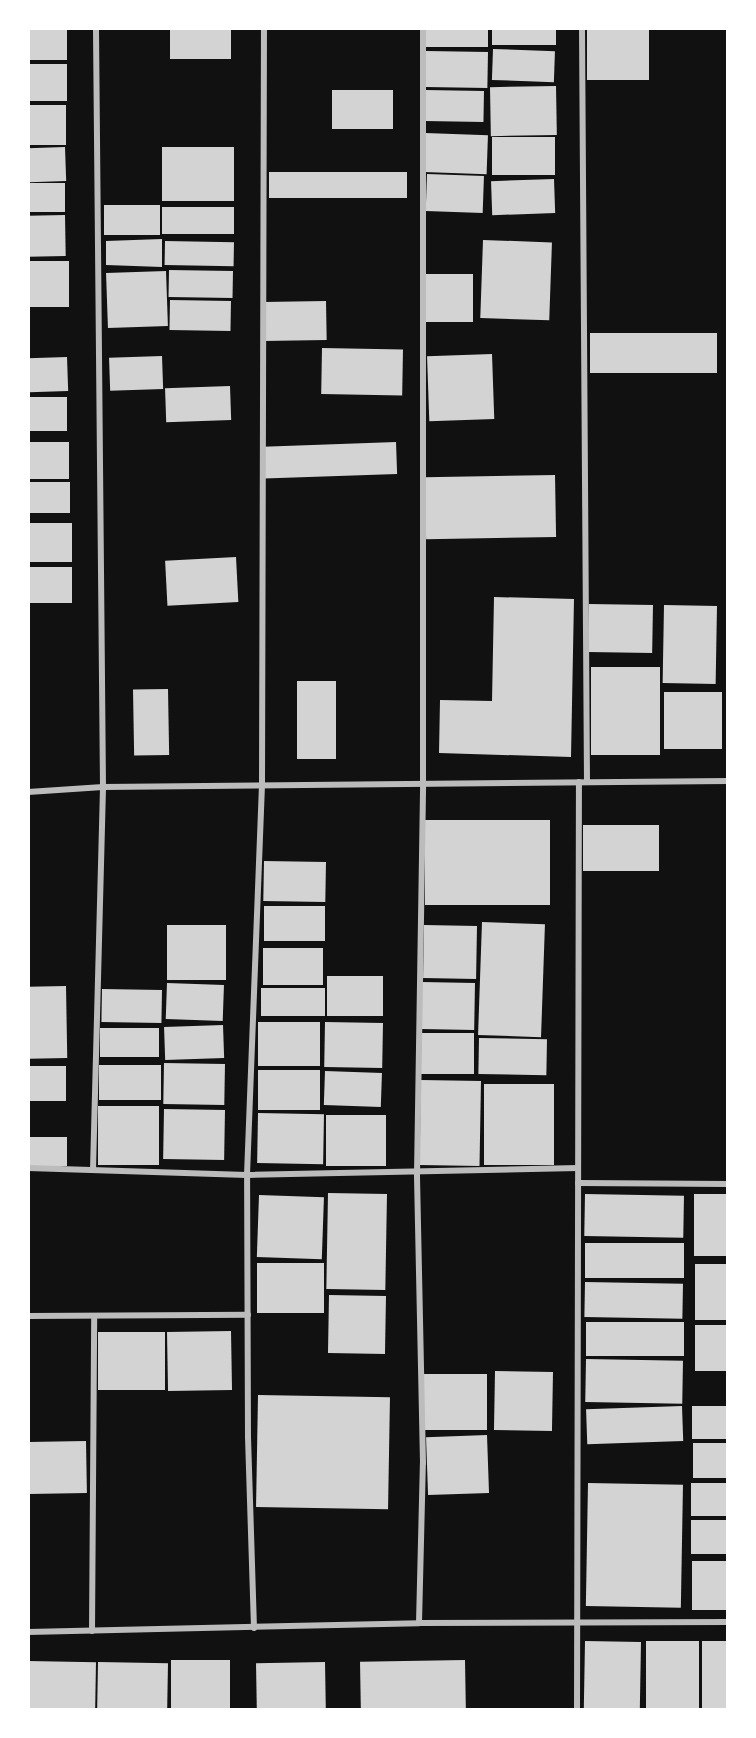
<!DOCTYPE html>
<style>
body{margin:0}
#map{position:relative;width:756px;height:1738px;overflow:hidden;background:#111;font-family:"Fira Sans",sans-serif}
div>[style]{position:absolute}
.building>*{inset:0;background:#d3d3d3;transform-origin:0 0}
.minor>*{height:6px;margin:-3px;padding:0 3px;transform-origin:3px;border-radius:3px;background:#bcbcbc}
span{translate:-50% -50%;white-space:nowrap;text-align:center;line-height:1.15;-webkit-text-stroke:5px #fff;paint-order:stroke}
.frame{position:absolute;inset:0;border:30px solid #fff;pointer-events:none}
</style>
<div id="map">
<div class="building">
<div style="left:28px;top:28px;width:39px;height:32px"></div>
<div style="left:170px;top:28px;width:61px;height:31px"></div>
<div style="left:423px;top:28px;width:65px;height:19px"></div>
<div style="left:492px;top:28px;width:64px;height:17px"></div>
<div style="left:587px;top:28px;width:62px;height:52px"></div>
<div style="left:493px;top:49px;width:62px;height:31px;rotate:2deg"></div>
<div style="left:426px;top:51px;width:62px;height:36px;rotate:1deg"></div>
<div style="left:67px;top:64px;width:37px;height:39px;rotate:90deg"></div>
<div style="left:556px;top:86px;width:49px;height:66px;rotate:89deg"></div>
<div style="left:332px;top:90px;width:61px;height:39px"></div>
<div style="left:425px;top:90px;width:59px;height:31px;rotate:1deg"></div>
<div style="left:28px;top:105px;width:38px;height:40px"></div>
<div style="left:425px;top:133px;width:63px;height:39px;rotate:2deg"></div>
<div style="left:492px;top:137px;width:63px;height:38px"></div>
<div style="left:65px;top:147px;width:34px;height:37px;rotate:88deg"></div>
<div style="left:162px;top:147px;width:72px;height:54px"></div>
<div style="left:407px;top:172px;width:26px;height:138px;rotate:90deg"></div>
<div style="left:427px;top:174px;width:57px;height:37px;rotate:2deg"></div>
<div style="left:554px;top:179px;width:34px;height:63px;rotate:88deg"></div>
<div style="left:28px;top:183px;width:37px;height:29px"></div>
<div style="left:160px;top:205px;width:30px;height:56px;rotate:90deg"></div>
<div style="left:234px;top:207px;width:27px;height:72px;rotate:90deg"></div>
<div style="left:65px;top:215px;width:41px;height:37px;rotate:89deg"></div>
<div style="clip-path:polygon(162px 239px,162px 267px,106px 265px,106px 241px)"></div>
<div style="left:483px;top:240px;width:69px;height:78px;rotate:2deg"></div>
<div style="left:165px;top:241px;width:69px;height:24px;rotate:1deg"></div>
<div style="left:28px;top:261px;width:41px;height:46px"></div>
<div style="left:169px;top:270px;width:64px;height:27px;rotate:1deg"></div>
<div style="left:166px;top:271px;width:55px;height:60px;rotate:88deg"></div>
<div style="left:423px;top:274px;width:50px;height:48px"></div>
<div style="left:170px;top:300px;width:61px;height:30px;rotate:1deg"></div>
<div style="left:326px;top:301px;width:39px;height:63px;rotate:89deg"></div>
<div style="left:590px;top:333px;width:127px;height:40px"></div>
<div style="left:322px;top:348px;width:81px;height:46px;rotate:1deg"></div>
<div style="left:492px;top:354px;width:65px;height:65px;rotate:88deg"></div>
<div style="left:162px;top:356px;width:33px;height:53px;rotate:88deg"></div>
<div style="left:67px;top:357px;width:34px;height:39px;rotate:88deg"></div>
<div style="left:230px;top:386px;width:34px;height:65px;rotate:88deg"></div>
<div style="left:67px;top:397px;width:34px;height:39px;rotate:90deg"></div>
<div style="left:28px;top:442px;width:41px;height:37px"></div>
<div style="left:396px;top:442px;width:32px;height:133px;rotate:88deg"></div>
<div style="left:555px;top:475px;width:62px;height:130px;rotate:89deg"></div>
<div style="left:70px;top:482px;width:31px;height:42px;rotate:90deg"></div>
<div style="left:28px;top:523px;width:44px;height:39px"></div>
<div style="left:236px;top:557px;width:45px;height:71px;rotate:87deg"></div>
<div style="left:28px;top:567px;width:44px;height:36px"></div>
<div style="clip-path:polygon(494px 597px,574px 599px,571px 757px,439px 753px,440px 700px,492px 701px)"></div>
<div style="left:589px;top:604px;width:64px;height:48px;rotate:1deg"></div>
<div style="left:664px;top:605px;width:53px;height:78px;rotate:1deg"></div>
<div style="left:591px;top:667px;width:69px;height:88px"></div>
<div style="left:336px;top:681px;width:78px;height:39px;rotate:90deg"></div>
<div style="left:168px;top:689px;width:66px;height:35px;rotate:89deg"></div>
<div style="left:664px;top:692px;width:58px;height:57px"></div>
<div style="left:425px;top:820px;width:125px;height:85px"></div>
<div style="left:583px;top:825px;width:76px;height:46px"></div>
<div style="left:264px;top:861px;width:62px;height:40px;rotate:1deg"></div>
<div style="left:325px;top:906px;width:35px;height:61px;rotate:90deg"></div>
<div style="left:482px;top:922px;width:63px;height:113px;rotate:2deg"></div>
<div style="left:167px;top:925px;width:59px;height:55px"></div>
<div style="left:424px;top:925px;width:53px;height:53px;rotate:1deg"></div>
<div style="left:263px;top:948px;width:60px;height:37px"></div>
<div style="left:327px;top:976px;width:56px;height:40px"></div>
<div style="left:422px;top:982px;width:53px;height:47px;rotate:1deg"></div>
<div style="left:167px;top:983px;width:57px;height:36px;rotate:2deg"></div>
<div style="left:66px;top:986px;width:72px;height:38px;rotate:89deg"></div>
<div style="left:261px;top:988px;width:64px;height:28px"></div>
<div style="left:102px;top:989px;width:60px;height:33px;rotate:1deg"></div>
<div style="left:258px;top:1022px;width:62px;height:44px"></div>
<div style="left:325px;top:1022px;width:58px;height:45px;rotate:1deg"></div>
<div style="left:223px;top:1025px;width:33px;height:59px;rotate:88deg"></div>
<div style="left:100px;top:1028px;width:59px;height:29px"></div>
<div style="left:474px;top:1033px;width:41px;height:54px;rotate:90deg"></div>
<div style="left:479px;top:1038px;width:68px;height:36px;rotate:1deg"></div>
<div style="left:164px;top:1063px;width:61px;height:41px;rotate:1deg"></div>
<div style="left:99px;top:1065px;width:62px;height:35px"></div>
<div style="left:28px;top:1066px;width:38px;height:35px"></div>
<div style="left:258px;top:1070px;width:62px;height:40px"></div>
<div style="left:325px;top:1071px;width:57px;height:34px;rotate:2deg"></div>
<div style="left:421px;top:1080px;width:60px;height:85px;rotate:1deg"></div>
<div style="left:484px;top:1084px;width:70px;height:81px"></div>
<div style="left:159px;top:1106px;width:59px;height:61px;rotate:90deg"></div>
<div style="left:164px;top:1109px;width:61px;height:50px;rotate:1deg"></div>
<div style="left:258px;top:1113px;width:66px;height:50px;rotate:1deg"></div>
<div style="left:326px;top:1115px;width:60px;height:51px"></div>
<div style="left:67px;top:1137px;width:29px;height:39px;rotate:90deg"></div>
<div style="left:328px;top:1193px;width:59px;height:96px;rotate:1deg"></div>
<div style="left:585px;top:1194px;width:99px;height:42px;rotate:1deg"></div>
<div style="left:694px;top:1194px;width:34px;height:62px"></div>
<div style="left:259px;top:1195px;width:65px;height:62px;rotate:2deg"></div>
<div style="left:585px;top:1243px;width:99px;height:35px"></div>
<div style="left:257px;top:1263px;width:67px;height:50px"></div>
<div style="left:695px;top:1264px;width:33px;height:56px"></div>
<div style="left:585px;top:1282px;width:98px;height:35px;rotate:1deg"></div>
<div style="left:329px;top:1295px;width:57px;height:58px;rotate:1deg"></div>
<div style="left:586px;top:1322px;width:98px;height:34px"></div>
<div style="left:695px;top:1325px;width:33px;height:46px"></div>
<div style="left:231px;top:1331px;width:59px;height:64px;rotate:89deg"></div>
<div style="left:165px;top:1332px;width:58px;height:67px;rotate:90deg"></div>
<div style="left:586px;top:1359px;width:97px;height:43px;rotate:1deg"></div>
<div style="left:495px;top:1371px;width:58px;height:59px;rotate:1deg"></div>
<div style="left:424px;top:1374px;width:63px;height:56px"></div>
<div style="left:258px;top:1395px;width:132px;height:112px;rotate:1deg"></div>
<div style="left:682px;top:1406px;width:35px;height:96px;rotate:88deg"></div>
<div style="left:692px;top:1406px;width:36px;height:33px"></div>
<div style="left:487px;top:1435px;width:58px;height:61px;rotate:88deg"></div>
<div style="left:86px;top:1441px;width:52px;height:58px;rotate:89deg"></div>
<div style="left:693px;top:1443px;width:35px;height:35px"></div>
<div style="left:588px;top:1483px;width:95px;height:123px;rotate:1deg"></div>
<div style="left:728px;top:1483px;width:33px;height:37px;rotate:90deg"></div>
<div style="left:728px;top:1520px;width:34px;height:37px;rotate:90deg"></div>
<div style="left:728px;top:1561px;width:49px;height:36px;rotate:90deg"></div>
<div style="left:585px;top:1641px;width:56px;height:69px;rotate:1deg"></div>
<div style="left:699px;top:1641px;width:69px;height:53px;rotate:90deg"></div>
<div style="left:702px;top:1641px;width:26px;height:69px"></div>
<div style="left:171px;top:1660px;width:59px;height:50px"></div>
<div style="left:465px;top:1660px;width:50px;height:105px;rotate:89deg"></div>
<div style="left:28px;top:1661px;width:68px;height:49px;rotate:1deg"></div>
<div style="left:98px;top:1662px;width:70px;height:48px;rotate:1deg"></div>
<div style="left:325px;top:1662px;width:48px;height:69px;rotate:89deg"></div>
</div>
<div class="minor">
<div style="left:582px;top:28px;width:754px;rotate:89.62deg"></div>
<div style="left:28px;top:792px;width:75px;rotate:-3.8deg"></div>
<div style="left:103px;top:787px;width:625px;rotate:-0.55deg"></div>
<div style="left:28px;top:1168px;width:219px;rotate:1.8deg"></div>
<div style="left:247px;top:1175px;width:331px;rotate:-1.2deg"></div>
<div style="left:93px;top:1170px;width:383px;rotate:-88.5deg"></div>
<div style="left:103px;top:787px;width:759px;rotate:-90.53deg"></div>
<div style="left:578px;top:1183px;width:150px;rotate:0.4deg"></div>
<div style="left:28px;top:1316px;width:220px;rotate:-0.3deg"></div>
<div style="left:419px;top:1623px;width:160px;rotate:-88.6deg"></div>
<div style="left:423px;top:1463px;width:289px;rotate:-91.2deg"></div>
<div style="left:417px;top:1174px;width:391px;rotate:-89.1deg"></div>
<div style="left:423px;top:783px;width:755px;rotate:-90deg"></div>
<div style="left:254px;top:1628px;width:191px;rotate:-91.8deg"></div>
<div style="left:248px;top:1437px;width:262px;rotate:-90.2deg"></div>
<div style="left:247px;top:1175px;width:390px;rotate:-87.8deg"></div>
<div style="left:262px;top:785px;width:757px;rotate:-89.85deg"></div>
<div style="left:92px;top:1631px;width:315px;rotate:-89.6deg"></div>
<div style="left:28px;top:1632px;width:391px;rotate:-1.3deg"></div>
<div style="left:419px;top:1623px;width:309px;rotate:-0.2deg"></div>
<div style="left:577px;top:1710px;width:928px;rotate:-89.88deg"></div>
</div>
<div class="frame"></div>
</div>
